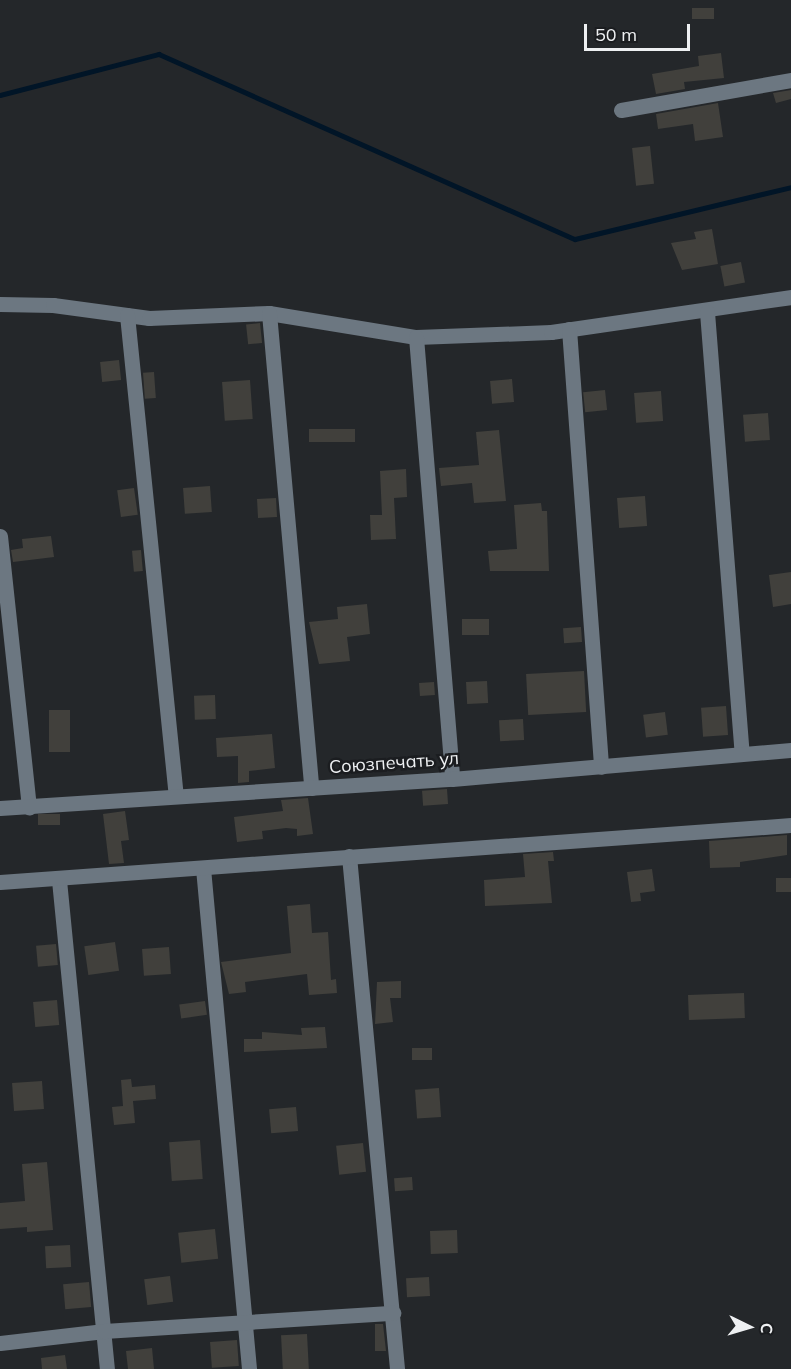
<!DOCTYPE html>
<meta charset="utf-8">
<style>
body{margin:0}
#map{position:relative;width:791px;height:1369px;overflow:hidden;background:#24272a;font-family:Mulish,sans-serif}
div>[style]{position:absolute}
.stream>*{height:4.5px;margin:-2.25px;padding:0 2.25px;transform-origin:2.25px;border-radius:2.25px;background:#011527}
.building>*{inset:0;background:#41403c;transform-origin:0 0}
.minor>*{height:15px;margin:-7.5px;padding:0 7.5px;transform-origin:7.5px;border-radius:7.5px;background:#6c7781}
span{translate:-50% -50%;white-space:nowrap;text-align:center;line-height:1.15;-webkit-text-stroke:5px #1b1d20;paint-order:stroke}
.street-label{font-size:18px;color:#eef0f2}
.north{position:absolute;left:719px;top:1297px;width:60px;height:60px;-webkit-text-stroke:4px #1b1d20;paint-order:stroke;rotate:95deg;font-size:16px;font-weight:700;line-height:24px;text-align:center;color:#eef0f2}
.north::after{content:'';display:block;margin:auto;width:21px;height:27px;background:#eef0f2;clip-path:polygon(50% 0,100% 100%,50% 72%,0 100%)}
.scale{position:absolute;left:584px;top:24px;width:106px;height:27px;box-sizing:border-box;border:3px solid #eef0f2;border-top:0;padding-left:8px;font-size:18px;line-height:21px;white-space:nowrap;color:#eef0f2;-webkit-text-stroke:4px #1b1d20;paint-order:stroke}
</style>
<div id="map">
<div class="stream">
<div style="left:0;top:95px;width:164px;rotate:-14.5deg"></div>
<div style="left:159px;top:54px;width:455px;rotate:24deg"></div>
<div style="left:575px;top:239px;width:222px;rotate:-13.5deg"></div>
</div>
<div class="building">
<div style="left:714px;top:8px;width:11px;height:22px;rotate:90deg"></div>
<div style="clip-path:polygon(721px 53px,724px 78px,684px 82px,685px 89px,656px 94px,652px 74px,699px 66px,698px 56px)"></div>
<div style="clip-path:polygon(791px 90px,791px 99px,776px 103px,773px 93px)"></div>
<div style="clip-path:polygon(718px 103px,723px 137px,695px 141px,693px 124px,658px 129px,656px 114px)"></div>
<div style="left:650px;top:146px;width:38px;height:18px;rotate:84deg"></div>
<div style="clip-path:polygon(712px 229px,718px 264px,682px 270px,671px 243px,696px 239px,694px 232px)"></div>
<div style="left:741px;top:262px;width:21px;height:21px;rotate:79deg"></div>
<div style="left:260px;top:323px;width:20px;height:14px;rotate:84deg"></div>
<div style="left:119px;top:360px;width:20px;height:19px;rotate:84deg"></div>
<div style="left:154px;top:372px;width:26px;height:11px;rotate:86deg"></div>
<div style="left:512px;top:379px;width:23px;height:22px;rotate:85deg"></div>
<div style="left:250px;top:380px;width:39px;height:28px;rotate:86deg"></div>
<div style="left:605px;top:390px;width:20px;height:22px;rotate:84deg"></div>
<div style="left:661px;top:391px;width:30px;height:27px;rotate:86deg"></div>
<div style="left:768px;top:413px;width:27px;height:25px;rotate:86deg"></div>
<div style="left:355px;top:429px;width:13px;height:46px;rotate:90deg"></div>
<div style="clip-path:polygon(499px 430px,506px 501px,474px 503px,472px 483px,441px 486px,439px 468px,479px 465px,476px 432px)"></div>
<div style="clip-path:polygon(406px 469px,407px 497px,394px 498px,396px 539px,371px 540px,370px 515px,382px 515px,380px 471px)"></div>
<div style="left:210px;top:486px;width:26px;height:27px;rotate:86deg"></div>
<div style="left:134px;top:488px;width:27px;height:17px;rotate:82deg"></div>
<div style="left:645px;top:496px;width:30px;height:28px;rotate:86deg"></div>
<div style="left:276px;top:498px;width:19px;height:19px;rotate:87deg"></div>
<div style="clip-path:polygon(541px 503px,542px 511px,547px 511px,549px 571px,490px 571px,488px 551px,517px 549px,514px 505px)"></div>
<div style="clip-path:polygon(51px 536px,54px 557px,13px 562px,11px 550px,23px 548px,22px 539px)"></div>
<div style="left:141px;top:550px;width:21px;height:9px;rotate:85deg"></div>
<div style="clip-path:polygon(791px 572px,791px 604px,773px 607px,769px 575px)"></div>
<div style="clip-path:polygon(367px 604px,370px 634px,347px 637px,350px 661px,319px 664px,309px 622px,338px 619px,337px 607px)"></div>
<div style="left:489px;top:619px;width:16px;height:27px;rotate:90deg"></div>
<div style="left:581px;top:627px;width:15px;height:18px;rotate:86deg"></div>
<div style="left:584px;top:671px;width:41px;height:58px;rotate:87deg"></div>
<div style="left:487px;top:681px;width:22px;height:21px;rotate:87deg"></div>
<div style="left:434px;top:682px;width:13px;height:15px;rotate:86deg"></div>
<div style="left:215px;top:695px;width:24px;height:21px;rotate:88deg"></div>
<div style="left:726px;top:706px;width:29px;height:25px;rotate:86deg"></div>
<div style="left:49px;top:710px;width:21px;height:42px"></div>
<div style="left:665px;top:712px;width:23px;height:22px;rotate:83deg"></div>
<div style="left:523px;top:719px;width:21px;height:24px;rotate:87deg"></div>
<div style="clip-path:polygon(272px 734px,275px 768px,249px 771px,249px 782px,238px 783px,238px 756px,217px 757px,216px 738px)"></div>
<div style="left:447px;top:789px;width:15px;height:25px;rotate:86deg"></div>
<div style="clip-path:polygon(308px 798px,313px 834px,297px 836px,297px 829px,286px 828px,262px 831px,263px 839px,237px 842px,234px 817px,283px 811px,281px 800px)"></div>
<div style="clip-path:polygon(125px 811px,129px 840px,121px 841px,124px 863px,109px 864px,103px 814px)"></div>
<div style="left:60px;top:814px;width:11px;height:22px;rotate:90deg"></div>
<div style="clip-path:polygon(787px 835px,787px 855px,740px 862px,740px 867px,710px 868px,709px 841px)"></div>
<div style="clip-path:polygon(553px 852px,554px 861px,548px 861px,552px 903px,485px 906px,484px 880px,525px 877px,523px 854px)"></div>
<div style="clip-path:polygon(652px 869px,655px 891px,640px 893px,641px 901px,631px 902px,627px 872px)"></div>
<div style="left:791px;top:878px;width:14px;height:15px;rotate:90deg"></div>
<div style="clip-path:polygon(310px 904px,312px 933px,328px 932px,331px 980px,336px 979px,337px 993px,309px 995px,307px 974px,245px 982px,246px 992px,229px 994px,221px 962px,291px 953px,287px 906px)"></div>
<div style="left:115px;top:942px;width:29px;height:31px;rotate:82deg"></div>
<div style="left:56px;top:944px;width:21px;height:20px;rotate:85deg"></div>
<div style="left:169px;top:947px;width:27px;height:27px;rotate:86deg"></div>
<div style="clip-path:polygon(401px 981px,401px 998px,390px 998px,393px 1022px,375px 1024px,377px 982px)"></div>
<div style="left:744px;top:993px;width:25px;height:56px;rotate:88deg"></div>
<div style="left:57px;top:1000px;width:25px;height:24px;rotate:85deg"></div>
<div style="left:205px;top:1001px;width:14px;height:26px;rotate:82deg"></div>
<div style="clip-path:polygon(325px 1027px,327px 1048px,244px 1052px,244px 1039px,262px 1039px,262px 1032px,302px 1035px,301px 1028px)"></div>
<div style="left:432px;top:1048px;width:12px;height:20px;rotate:90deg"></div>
<div style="clip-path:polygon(131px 1079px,132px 1087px,155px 1085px,156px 1099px,133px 1101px,135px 1123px,114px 1125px,112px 1107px,123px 1106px,121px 1080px)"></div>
<div style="left:42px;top:1081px;width:28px;height:30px;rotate:86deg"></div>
<div style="left:439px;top:1088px;width:29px;height:24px;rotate:86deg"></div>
<div style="left:296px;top:1107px;width:24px;height:27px;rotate:85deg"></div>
<div style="left:200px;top:1140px;width:39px;height:31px;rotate:86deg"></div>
<div style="left:363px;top:1143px;width:29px;height:27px;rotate:84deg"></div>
<div style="clip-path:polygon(47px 1162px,53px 1230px,27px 1232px,27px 1227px,0 1229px,0 1203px,25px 1201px,22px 1164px)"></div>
<div style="left:412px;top:1177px;width:13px;height:18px;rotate:86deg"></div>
<div style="left:215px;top:1229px;width:30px;height:37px;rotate:84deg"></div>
<div style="left:457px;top:1230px;width:23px;height:27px;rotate:88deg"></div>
<div style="left:70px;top:1245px;width:22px;height:25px;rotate:87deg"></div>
<div style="left:170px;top:1276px;width:26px;height:26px;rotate:83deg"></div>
<div style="left:429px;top:1277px;width:19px;height:23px;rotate:87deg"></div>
<div style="left:89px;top:1282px;width:25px;height:26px;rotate:85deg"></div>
<div style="clip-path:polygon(375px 1324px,383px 1324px,386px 1351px,375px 1351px)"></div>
<div style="left:307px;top:1334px;width:35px;height:26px;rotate:87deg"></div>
<div style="left:237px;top:1340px;width:26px;height:27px;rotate:86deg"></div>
<div style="clip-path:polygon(152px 1348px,154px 1369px,128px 1369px,126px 1351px)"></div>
<div style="clip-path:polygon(65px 1355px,67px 1369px,42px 1369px,41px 1358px)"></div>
</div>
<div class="minor">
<div style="left:621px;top:110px;width:173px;rotate:-10deg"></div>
<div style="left:0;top:304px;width:53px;rotate:1.1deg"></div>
<div style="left:53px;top:305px;width:97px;rotate:7.7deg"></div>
<div style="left:149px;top:318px;width:120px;rotate:-2.4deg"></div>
<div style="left:269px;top:313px;width:149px;rotate:9.3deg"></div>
<div style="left:416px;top:337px;width:135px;rotate:-2.1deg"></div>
<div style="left:551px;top:332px;width:243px;rotate:-8.3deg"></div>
<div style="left:707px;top:312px;width:442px;rotate:85.5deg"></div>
<div style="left:269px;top:313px;width:477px;rotate:84.9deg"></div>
<div style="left:127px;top:315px;width:483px;rotate:84.2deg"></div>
<div style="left:569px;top:329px;width:439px;rotate:85.8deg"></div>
<div style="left:416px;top:337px;width:443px;rotate:85.3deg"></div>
<div style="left:0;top:536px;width:273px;rotate:83.9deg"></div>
<div style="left:0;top:808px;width:453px;rotate:-3.7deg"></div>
<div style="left:452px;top:779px;width:340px;rotate:-4.9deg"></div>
<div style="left:349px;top:856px;width:515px;rotate:84.65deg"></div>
<div style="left:203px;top:868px;width:503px;rotate:84.75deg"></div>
<div style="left:59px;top:880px;width:491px;rotate:84.4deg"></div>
<div style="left:0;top:882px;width:793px;rotate:-4.12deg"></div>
<div style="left:0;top:1343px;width:105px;rotate:-6.6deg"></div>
<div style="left:104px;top:1331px;width:290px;rotate:-3.6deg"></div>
</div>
<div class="street-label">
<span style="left:394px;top:763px;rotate:-4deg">Союзпечать ул</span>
</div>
<div class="north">С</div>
<div class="scale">50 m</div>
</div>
